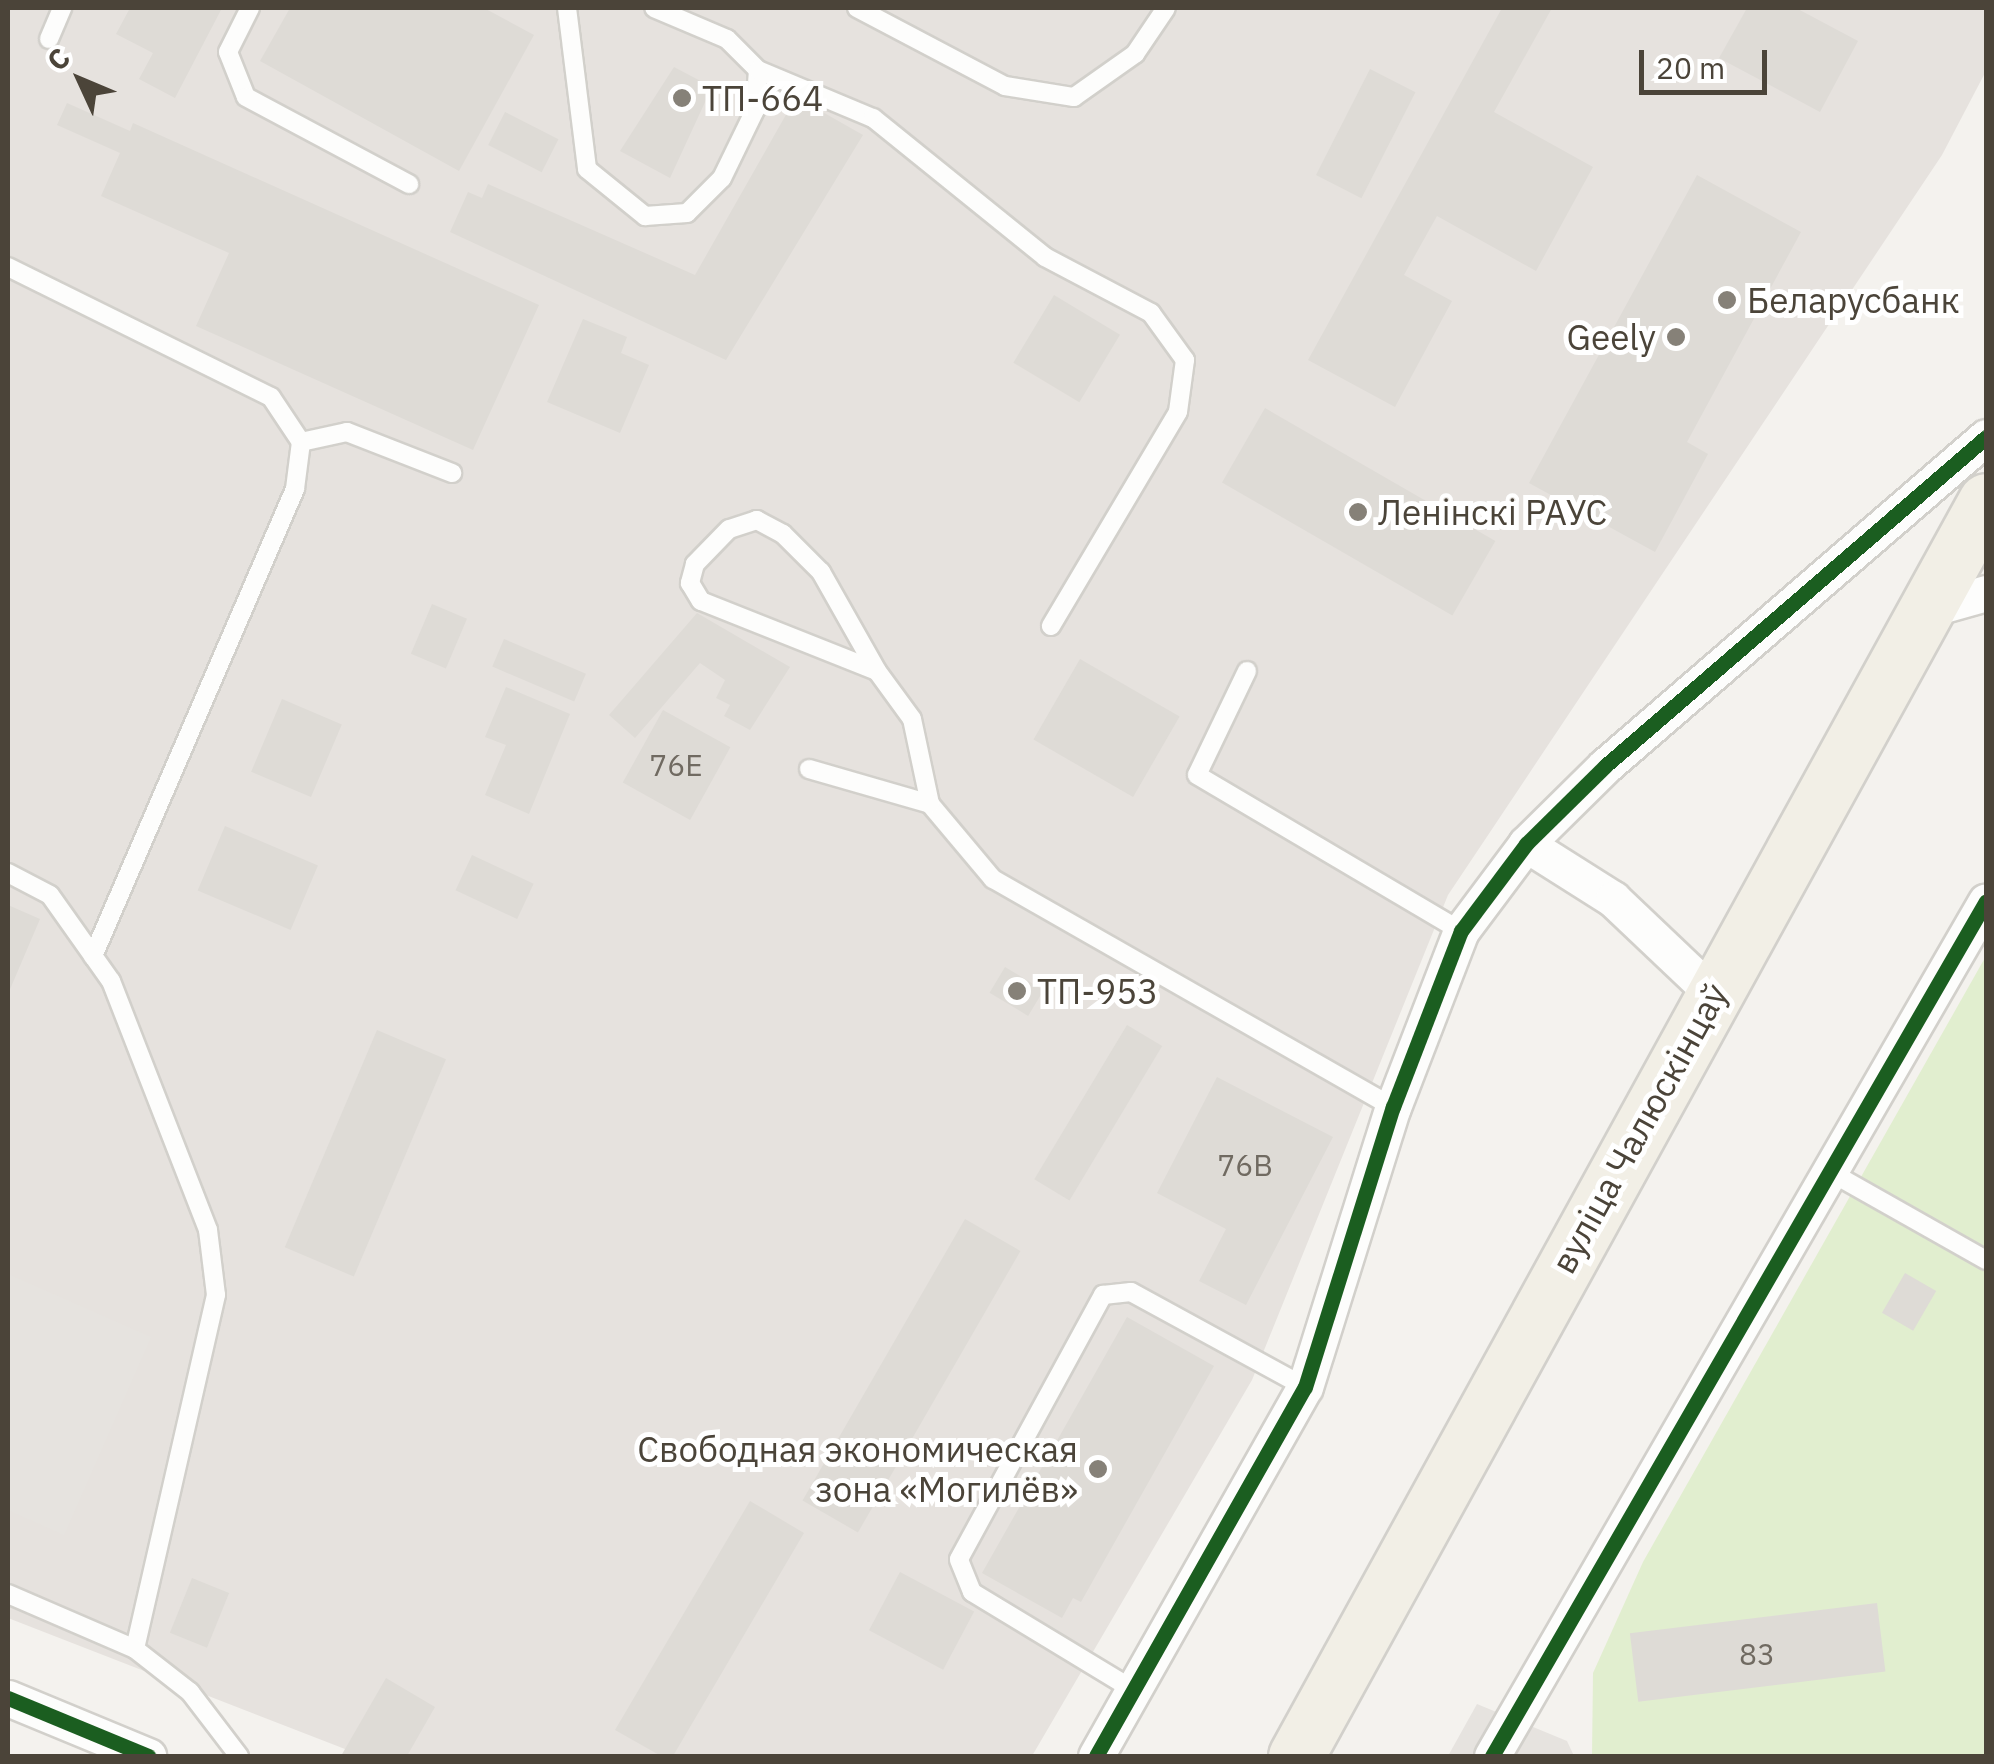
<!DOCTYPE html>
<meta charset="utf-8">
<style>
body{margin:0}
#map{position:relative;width:1994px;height:1764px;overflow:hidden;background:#f4f2ee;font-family:"IBM Plex Sans",sans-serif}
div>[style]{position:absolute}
.industrial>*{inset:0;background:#e6e2de}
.green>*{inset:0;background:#e1eecf}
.parking>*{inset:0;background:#e6e3df}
.building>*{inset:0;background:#dedbd6;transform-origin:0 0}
.roads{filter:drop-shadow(2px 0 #d2d0cb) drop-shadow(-2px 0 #d2d0cb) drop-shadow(0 2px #d2d0cb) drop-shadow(0 -2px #d2d0cb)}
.service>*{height:18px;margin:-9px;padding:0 9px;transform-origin:9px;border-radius:9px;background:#fdfdfc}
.minor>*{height:35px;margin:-17.5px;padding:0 17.5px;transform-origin:17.5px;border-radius:17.5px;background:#fdfdfc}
.primary>*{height:55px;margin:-27.5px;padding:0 27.5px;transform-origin:27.5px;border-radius:27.5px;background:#f2efe6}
.cycleway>*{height:15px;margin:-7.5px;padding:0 7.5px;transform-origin:7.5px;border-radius:7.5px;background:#1b5e20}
.dots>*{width:28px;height:28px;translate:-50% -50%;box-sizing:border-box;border:5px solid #fff;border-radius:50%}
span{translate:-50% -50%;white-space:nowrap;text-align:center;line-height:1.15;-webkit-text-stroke:10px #fff;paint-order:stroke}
.number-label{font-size:30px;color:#706a61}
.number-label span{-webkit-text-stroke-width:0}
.poi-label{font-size:35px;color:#4b4439}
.left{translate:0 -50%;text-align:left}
.right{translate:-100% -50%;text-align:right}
.street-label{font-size:35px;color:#4b4439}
.frame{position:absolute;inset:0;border:10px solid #4b4439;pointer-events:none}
.north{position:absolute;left:30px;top:30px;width:100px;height:100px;-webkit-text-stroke:8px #fff;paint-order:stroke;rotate:314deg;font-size:28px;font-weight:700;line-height:40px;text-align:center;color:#4b4439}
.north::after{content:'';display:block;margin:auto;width:35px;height:45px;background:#4b4439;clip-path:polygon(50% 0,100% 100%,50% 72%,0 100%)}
.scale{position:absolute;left:1639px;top:50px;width:128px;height:45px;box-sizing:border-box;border:5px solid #4b4439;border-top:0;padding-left:12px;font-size:30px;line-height:35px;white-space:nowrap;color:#4b4439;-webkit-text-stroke:8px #fff;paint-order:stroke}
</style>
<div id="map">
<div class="industrial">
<div style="clip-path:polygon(8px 8px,1986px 8px,1986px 71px,1942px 155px,1448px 895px,1252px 1380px,1032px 1756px,363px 1756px,8px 1618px)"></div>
</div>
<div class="green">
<div style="clip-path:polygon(1986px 956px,1986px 1756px,1592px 1756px,1593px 1673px,1643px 1562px)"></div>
</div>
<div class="parking">
<div style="clip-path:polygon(8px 1274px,151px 1337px,64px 1535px,8px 1510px)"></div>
<div style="clip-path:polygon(1477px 1704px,1567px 1741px,1574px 1756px,1448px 1756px)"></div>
</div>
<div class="building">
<div style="clip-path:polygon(130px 8px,222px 8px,175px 98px,139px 79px,153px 53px,116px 34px)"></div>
<div style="clip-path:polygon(290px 8px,484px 8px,534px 35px,459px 171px,260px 61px)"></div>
<div style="clip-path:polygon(1502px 8px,1552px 8px,1494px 112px,1593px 167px,1536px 271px,1437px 216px,1404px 275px,1452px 301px,1395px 407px,1308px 360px)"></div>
<div style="clip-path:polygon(1747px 8px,1796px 8px,1858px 41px,1820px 112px,1719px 58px)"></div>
<div style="clip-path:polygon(674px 67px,712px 87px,670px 178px,620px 151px)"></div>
<div style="left:1370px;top:69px;width:51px;height:119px;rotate:27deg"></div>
<div style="clip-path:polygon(796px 97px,863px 135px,726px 360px,450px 232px,468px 192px,482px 198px,488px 184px,695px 275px)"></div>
<div style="clip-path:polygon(67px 103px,130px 131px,133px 123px,539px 305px,473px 450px,196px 326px,229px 253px,101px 196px,120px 153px,57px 125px)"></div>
<div style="left:505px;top:112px;width:60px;height:37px;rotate:27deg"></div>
<div style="clip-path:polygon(1697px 175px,1801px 232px,1687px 442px,1708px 454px,1655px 552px,1529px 483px)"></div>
<div style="left:1054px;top:295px;width:77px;height:79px;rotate:31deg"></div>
<div style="clip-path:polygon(583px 319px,627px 337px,621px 353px,649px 365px,620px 433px,547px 402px)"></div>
<div style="left:1265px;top:408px;width:266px;height:86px;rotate:30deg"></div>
<div style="left:432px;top:604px;width:38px;height:54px;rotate:23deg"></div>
<div style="clip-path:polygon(697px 613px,790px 667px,750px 730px,724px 716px,730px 705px,716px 698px,725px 680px,700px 663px,635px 738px,609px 715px)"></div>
<div style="left:504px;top:639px;width:89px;height:30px;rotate:23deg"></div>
<div style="left:1080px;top:659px;width:115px;height:93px;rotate:30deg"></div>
<div style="clip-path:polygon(506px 687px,570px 714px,529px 814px,485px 795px,506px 745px,485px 737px)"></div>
<div style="left:282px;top:699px;width:65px;height:79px;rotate:23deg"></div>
<div style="left:663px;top:710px;width:77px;height:83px;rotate:29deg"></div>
<div style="left:225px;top:826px;width:101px;height:70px;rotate:23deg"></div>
<div style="left:472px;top:855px;width:68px;height:39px;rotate:25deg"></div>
<div style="clip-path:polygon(8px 905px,40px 919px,8px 994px)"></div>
<div style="left:1005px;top:967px;width:45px;height:30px;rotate:31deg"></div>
<div style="left:1127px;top:1025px;width:41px;height:180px;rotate:31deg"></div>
<div style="left:377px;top:1030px;width:75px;height:236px;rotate:23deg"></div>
<div style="clip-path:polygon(1217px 1077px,1333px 1137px,1246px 1305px,1199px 1281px,1226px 1229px,1157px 1193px)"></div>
<div style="left:965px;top:1219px;width:64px;height:325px;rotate:30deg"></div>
<div style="left:1905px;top:1273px;width:36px;height:46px;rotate:30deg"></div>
<div style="clip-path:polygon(1127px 1317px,1214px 1366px,1081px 1602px,1073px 1598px,1062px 1618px,982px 1573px)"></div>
<div style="clip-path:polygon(750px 1501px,804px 1533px,673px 1756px,661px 1756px,615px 1730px)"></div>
<div style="left:900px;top:1572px;width:84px;height:66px;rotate:28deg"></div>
<div style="left:192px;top:1578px;width:40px;height:59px;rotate:22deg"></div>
<div style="left:1877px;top:1603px;width:69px;height:249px;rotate:83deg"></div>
<div style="clip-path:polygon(386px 1678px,435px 1707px,407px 1756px,341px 1756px)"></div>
</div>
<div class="roads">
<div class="service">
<div style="left:250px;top:8px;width:49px;rotate:116.6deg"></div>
<div style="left:228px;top:52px;width:48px;rotate:68.2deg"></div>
<div style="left:246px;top:97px;width:185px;rotate:28.1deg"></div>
<div style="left:567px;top:8px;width:162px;rotate:82.9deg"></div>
<div style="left:587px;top:169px;width:75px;rotate:39deg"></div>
<div style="left:645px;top:216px;width:42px;rotate:-4.1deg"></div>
<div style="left:687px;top:213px;width:49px;rotate:-45deg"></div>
<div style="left:722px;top:178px;width:76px;rotate:-64.1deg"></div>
<div style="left:755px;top:110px;width:40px;rotate:-85.7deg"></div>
<div style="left:758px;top:70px;width:44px;rotate:-135deg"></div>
<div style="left:727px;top:39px;width:79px;rotate:-157deg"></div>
<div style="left:857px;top:8px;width:167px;rotate:27.8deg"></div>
<div style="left:1005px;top:86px;width:70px;rotate:9.1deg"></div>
<div style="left:1074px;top:97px;width:75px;rotate:-35.2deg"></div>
<div style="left:1135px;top:54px;width:55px;rotate:-56deg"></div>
<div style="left:49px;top:39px;width:34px;rotate:-67deg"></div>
<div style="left:758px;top:70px;width:125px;rotate:22.7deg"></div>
<div style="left:873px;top:118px;width:221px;rotate:38.9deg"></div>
<div style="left:1045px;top:257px;width:120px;rotate:27.8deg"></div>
<div style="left:1151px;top:313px;width:58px;rotate:54.1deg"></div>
<div style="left:1185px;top:360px;width:52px;rotate:97.7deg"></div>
<div style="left:1178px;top:412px;width:249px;rotate:120.7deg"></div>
<div style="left:8px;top:267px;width:293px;rotate:26.3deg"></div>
<div style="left:271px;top:397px;width:54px;rotate:56.3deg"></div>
<div style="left:301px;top:442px;width:47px;rotate:97.3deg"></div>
<div style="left:295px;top:489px;width:509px;rotate:113.39deg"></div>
<div style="left:301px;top:442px;width:47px;rotate:-12.3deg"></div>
<div style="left:347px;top:432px;width:113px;rotate:21.3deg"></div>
<div style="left:877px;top:671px;width:114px;rotate:-119.5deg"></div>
<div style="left:821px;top:572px;width:54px;rotate:-135deg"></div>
<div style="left:783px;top:534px;width:30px;rotate:-152deg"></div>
<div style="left:757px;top:520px;width:29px;rotate:162deg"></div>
<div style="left:729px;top:529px;width:49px;rotate:134.2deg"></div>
<div style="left:695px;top:564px;width:20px;rotate:105deg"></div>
<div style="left:690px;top:583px;width:21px;rotate:59deg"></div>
<div style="left:701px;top:601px;width:189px;rotate:21.7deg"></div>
<div style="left:877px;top:671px;width:59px;rotate:53.9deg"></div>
<div style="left:912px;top:719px;width:87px;rotate:78deg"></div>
<div style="left:930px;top:804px;width:98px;rotate:50deg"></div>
<div style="left:993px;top:879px;width:460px;rotate:29.7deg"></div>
<div style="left:1247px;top:671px;width:115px;rotate:115.7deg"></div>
<div style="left:1197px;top:775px;width:307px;rotate:30.6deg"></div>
<div style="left:809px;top:769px;width:126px;rotate:16.1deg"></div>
<div style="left:8px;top:873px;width:47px;rotate:27.6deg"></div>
<div style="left:50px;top:895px;width:105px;rotate:54.7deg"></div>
<div style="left:111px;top:981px;width:267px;rotate:68.7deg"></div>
<div style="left:208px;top:1230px;width:65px;rotate:83deg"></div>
<div style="left:216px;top:1295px;width:363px;rotate:102.9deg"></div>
<div style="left:1825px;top:1169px;width:185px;rotate:29.5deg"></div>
<div style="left:8px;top:1594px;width:138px;rotate:23.4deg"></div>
<div style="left:135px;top:1649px;width:70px;rotate:38deg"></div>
<div style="left:190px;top:1692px;width:81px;rotate:52.6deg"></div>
<div style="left:1132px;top:1689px;width:187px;rotate:-148.8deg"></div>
<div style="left:972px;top:1592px;width:35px;rotate:-112deg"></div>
<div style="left:959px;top:1559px;width:301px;rotate:-61.4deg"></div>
<div style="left:1103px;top:1295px;width:28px;rotate:-6deg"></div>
<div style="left:1131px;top:1292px;width:198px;rotate:28.6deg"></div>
</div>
<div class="minor">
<div style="left:1926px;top:610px;width:62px;rotate:-15.8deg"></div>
<div style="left:1526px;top:844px;width:103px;rotate:32.3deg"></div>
<div style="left:1613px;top:899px;width:137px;rotate:43.5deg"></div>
<div style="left:8px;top:1698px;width:152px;rotate:22.5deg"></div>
<div style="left:1096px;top:1756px;width:424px;rotate:-60.5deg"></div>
<div style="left:1305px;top:1387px;width:294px;rotate:-72.6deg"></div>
<div style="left:1393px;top:1107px;width:189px;rotate:-68.9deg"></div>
<div style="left:1461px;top:931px;width:109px;rotate:-53.2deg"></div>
<div style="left:1526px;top:844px;width:111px;rotate:-44.6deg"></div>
<div style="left:1605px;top:766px;width:503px;rotate:-40.81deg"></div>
<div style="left:1492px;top:1756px;width:987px;rotate:-59.98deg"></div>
</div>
<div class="primary">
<div style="left:1296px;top:1756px;width:1432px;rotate:-61.2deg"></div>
</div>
</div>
<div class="cycleway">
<div style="left:8px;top:1698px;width:152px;rotate:22.5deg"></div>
<div style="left:1096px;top:1756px;width:424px;rotate:-60.5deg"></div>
<div style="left:1305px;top:1387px;width:294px;rotate:-72.6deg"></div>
<div style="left:1393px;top:1107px;width:189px;rotate:-68.9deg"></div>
<div style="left:1461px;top:931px;width:109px;rotate:-53.2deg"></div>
<div style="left:1526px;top:844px;width:111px;rotate:-44.6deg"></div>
<div style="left:1605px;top:766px;width:503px;rotate:-40.81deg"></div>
<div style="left:1492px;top:1756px;width:987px;rotate:-59.98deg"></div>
</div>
<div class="dots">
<div style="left:682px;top:98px;background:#868178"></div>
<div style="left:1727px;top:300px;background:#868178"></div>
<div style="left:1676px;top:337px;background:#868178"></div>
<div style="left:1358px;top:512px;background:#868178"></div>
<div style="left:1017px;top:991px;background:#868178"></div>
<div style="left:1098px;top:1469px;background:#868178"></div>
</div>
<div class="number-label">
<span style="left:676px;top:765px">76Е</span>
<span style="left:1245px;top:1165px">76В</span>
<span style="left:1757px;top:1654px">83</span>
</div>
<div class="poi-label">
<span class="left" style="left:702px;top:98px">ТП-664</span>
<span class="left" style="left:1747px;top:300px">Беларусбанк</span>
<span class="right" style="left:1656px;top:337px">Geely</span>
<span class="left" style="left:1378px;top:512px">Ленінскі РАУС</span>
<span class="left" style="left:1037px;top:991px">ТП-953</span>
<span class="right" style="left:1078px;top:1469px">Свободная экономическая<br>зона «Могилёв»</span>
</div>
<div class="street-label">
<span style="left:1639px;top:1128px;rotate:-61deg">вуліца Чалюскінцаў</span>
</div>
<div class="frame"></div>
<div class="north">С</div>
<div class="scale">20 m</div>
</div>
